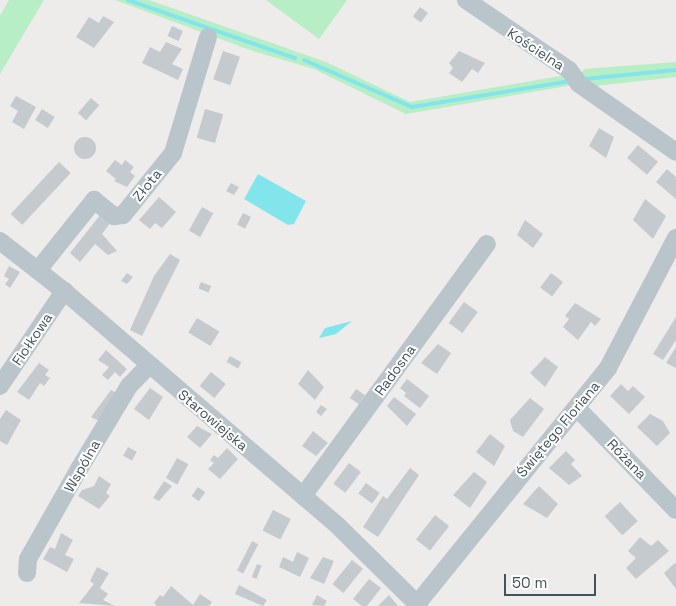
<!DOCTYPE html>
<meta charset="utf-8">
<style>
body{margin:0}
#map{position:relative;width:676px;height:606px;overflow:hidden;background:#eeebeb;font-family:"Space Grotesk",sans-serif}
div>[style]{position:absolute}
.green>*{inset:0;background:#b7eec5}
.water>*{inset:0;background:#83e5ec}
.stream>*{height:4px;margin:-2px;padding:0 2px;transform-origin:2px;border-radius:2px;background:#83e5ec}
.building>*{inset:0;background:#c5cacf;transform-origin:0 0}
.round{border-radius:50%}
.minor>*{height:18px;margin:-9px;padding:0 9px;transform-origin:9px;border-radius:9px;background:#b9c5cb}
span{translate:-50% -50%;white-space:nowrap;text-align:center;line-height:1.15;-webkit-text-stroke:4px #fff;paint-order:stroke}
.street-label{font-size:14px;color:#445259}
.scale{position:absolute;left:504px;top:574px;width:92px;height:22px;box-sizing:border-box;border:2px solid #445259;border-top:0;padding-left:6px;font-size:15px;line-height:18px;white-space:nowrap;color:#445259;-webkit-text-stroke:4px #fff;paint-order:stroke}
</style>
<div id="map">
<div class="green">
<div style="clip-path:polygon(9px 0,44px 0,0 74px,0 16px)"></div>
<div style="clip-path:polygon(115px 0,149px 0,326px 62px,410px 102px,566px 75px,573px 85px,406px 114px,314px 69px,250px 50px)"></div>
<div style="clip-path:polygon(266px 0,347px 0,319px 39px)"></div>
<div style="clip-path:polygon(676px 62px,676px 77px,586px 87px,579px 78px,584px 69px)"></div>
</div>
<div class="water">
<div style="clip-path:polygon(258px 174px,306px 201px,294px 224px,288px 225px,244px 199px)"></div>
<div style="clip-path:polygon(352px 321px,336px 334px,319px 338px,325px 328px)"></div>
</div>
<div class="stream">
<div style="left:128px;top:0;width:177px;rotate:19.2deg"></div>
<div style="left:304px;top:60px;width:118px;rotate:23.5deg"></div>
<div style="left:412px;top:107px;width:160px;rotate:-9.3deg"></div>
<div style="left:584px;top:79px;width:92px;rotate:-5.6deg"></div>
</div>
<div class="building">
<div style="left:420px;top:7px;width:10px;height:12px;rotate:37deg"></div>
<div style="clip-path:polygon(103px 16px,114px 22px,94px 48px,76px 37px,89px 17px,99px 23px)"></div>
<div style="left:172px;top:26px;width:12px;height:11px;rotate:24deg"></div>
<div style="clip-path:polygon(166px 42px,182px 49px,172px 64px,183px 69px,178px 80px,142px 63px,150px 47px,160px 52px)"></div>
<div style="left:223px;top:51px;width:18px;height:30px;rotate:19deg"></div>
<div style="clip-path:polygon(459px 51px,485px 63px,478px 73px,472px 69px,462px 82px,449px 73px,453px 68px,449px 63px)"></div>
<div style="clip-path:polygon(16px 96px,36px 107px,24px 129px,12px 122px,18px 111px,10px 106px)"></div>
<div style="left:91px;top:98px;width:11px;height:20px;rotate:41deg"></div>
<div style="left:42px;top:109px;width:15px;height:13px;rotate:32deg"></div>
<div style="left:205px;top:109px;width:19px;height:30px;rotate:16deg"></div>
<div style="clip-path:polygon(599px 128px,614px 137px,606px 158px,589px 146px)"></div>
<div class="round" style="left:74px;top:137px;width:22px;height:22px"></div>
<div style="left:638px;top:145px;width:26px;height:17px;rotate:40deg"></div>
<div style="clip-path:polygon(115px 160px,122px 165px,125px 160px,134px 167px,130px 172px,135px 176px,127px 187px,114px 181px,116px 179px,106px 171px)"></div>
<div style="left:59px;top:162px;width:16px;height:71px;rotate:43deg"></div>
<div style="clip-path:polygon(667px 169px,676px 177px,676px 199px,656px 182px)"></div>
<div style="clip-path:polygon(231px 183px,239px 187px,234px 195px,226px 191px)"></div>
<div style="clip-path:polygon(159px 197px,176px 212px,162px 228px,155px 223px,150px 229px,139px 220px)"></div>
<div style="clip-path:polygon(645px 199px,666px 216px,653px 239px,633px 220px)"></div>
<div style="left:202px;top:207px;width:13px;height:27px;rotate:29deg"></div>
<div style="left:243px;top:213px;width:9px;height:13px;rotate:27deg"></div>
<div style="clip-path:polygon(101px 214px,111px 222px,102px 234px,117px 251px,108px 255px,95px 244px,80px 262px,70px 253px)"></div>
<div style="clip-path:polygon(525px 220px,543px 234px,533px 248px,517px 235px)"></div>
<div style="clip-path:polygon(170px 254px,180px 260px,142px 336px,130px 330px,154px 276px)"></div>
<div style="clip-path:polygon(9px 266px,20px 272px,10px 288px,5px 284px,9px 279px,4px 276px)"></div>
<div style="clip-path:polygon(127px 273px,133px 277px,127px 284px,121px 281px)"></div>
<div style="left:551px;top:273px;width:15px;height:18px;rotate:37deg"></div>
<div style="left:201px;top:282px;width:11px;height:7px;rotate:22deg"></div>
<div style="left:464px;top:302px;width:17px;height:26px;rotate:36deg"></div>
<div style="clip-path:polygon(575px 303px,601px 319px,595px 326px,591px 322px,578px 340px,563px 327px,569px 319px,565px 316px)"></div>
<div style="clip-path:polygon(676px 317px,676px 340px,663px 360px,653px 354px)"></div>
<div style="left:197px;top:318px;width:26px;height:17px;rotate:31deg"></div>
<div style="clip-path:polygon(438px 344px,451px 353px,437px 374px,421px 363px)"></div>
<div style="clip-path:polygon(676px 347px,676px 368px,666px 363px)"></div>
<div style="clip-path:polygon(106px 350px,127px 369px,120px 377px,115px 372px,108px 380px,102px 375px,109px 367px,98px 360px)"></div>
<div style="left:230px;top:356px;width:13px;height:7px;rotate:29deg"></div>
<div style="clip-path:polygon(545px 357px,558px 367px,545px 387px,530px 373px)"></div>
<div style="clip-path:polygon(39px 363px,49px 370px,45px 375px,50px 378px,44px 386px,40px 383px,29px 400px,17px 392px)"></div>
<div style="clip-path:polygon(308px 370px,324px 387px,315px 400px,298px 384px)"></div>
<div style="left:211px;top:372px;width:19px;height:18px;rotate:39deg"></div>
<div style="clip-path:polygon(407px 379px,429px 396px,420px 408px,404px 396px,406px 393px,400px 388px)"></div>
<div style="clip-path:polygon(621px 384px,628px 391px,633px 386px,645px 397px,629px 414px,610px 396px)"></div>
<div style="clip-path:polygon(150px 388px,163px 397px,149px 420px,134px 409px)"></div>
<div style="left:356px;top:389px;width:11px;height:11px;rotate:34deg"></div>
<div style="clip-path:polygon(111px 390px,118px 394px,101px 422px,91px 417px)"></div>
<div style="clip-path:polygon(394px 397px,416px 414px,407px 426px,387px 406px)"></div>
<div style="clip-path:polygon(530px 398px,544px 409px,523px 437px,513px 431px,510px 420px)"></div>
<div style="clip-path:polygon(321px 405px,327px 409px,321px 416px,316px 412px)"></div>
<div style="clip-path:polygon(6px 410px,21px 420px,7px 445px,0 441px,0 419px)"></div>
<div style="clip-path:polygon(650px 414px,663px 421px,670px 433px,657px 446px,637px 427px)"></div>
<div style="clip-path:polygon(197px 426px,212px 434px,200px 448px,187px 437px)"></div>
<div style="clip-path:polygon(313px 431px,328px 443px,316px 456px,302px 446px)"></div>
<div style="clip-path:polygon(490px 434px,505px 446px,494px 466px,476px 452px)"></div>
<div style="left:128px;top:447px;width:10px;height:10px;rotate:29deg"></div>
<div style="clip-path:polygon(227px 448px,238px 459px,220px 479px,208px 469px,214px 463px,210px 460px,214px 455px,218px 458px)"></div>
<div style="clip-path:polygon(566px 451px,575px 460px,571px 464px,582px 476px,569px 485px,549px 468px)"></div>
<div style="left:177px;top:458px;width:13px;height:23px;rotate:29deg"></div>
<div style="left:349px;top:463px;width:15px;height:26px;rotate:37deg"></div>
<div style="clip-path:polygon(410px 468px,419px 475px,378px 537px,363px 527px,383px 496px,387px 499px)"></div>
<div style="clip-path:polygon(474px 472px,487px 482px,470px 508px,453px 495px)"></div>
<div style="clip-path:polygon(99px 476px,111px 484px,106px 493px,110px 496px,99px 509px,78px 496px,82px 490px,94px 486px)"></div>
<div style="clip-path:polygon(164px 481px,172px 486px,159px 501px,153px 498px)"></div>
<div style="left:366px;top:483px;width:17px;height:13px;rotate:36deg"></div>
<div style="clip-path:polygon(539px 486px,558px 504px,547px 518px,523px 504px)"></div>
<div style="left:198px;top:487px;width:9px;height:11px;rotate:36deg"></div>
<div style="left:620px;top:502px;width:26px;height:21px;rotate:47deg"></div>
<div style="left:273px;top:510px;width:20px;height:23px;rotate:27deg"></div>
<div style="left:435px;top:515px;width:18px;height:31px;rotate:38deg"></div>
<div style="clip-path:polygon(61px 533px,73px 540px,65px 555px,74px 559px,67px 572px,43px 559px,50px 547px,55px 549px)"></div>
<div style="clip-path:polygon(640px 537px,651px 546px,658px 540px,669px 551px,636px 579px,626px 568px,636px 558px,628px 551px)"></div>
<div style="left:252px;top:541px;width:7px;height:33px;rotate:27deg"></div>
<div style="clip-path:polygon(297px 552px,309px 558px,300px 577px,279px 567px,283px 557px,293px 562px)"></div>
<div style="clip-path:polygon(323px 557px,334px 561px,324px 584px,310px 578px)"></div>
<div style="left:352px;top:560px;width:14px;height:31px;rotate:39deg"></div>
<div style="clip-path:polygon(675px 563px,676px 564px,676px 589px,664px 573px)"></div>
<div style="left:257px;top:564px;width:5px;height:14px;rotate:22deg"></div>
<div style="clip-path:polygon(97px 567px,109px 573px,100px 588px,108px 594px,103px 600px,115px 606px,79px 603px,94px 584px,90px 581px)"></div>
<div style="clip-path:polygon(369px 579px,381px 588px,367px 606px,362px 606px,353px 599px)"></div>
<div style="clip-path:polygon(239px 585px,267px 600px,263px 606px,235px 594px)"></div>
<div style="clip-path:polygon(171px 586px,193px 605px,200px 594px,212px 602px,209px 606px,157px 606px,154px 603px,160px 595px,163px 597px)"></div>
<div style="clip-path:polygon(317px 595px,327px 601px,324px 606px,312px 605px)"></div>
<div style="clip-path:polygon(389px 595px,398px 606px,378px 606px)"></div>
</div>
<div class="minor">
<div style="left:466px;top:0;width:125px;rotate:34.2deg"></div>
<div style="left:569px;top:70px;width:17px;rotate:54deg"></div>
<div style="left:579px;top:84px;width:118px;rotate:35deg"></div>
<div style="left:0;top:241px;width:81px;rotate:38deg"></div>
<div style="left:64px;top:291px;width:360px;rotate:40.6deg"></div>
<div style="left:337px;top:525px;width:115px;rotate:44.6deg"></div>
<div style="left:38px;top:270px;width:90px;rotate:-51.3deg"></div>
<div style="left:94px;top:200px;width:26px;rotate:39deg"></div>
<div style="left:114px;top:216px;width:9px;rotate:-6deg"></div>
<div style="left:123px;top:215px;width:80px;rotate:-51.1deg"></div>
<div style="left:173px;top:153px;width:121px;rotate:-73.2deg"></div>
<div style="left:0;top:386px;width:115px;rotate:-56deg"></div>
<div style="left:577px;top:408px;width:142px;rotate:45.9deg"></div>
<div style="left:303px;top:496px;width:312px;rotate:-53.9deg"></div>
<div style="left:27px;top:573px;width:14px;rotate:-86deg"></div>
<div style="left:28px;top:559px;width:103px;rotate:-60.5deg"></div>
<div style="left:79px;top:469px;width:97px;rotate:-58.9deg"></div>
<div style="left:129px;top:386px;width:29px;rotate:-46deg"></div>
<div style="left:417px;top:604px;width:304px;rotate:-51deg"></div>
<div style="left:608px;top:368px;width:147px;rotate:-62.4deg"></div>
</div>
<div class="street-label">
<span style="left:536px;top:49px;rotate:33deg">Kościelna</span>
<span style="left:147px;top:185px;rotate:-51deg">Złota</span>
<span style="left:32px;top:339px;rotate:-56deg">Fiołkowa</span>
<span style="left:395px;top:370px;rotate:-54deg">Radosna</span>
<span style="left:213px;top:420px;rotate:40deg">Starowiejska</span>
<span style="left:558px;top:429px;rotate:-50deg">Świętego Floriana</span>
<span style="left:627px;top:459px;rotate:46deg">Różana</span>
<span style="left:82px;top:466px;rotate:-60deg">Wspólna</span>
</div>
<div class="scale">50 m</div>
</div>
